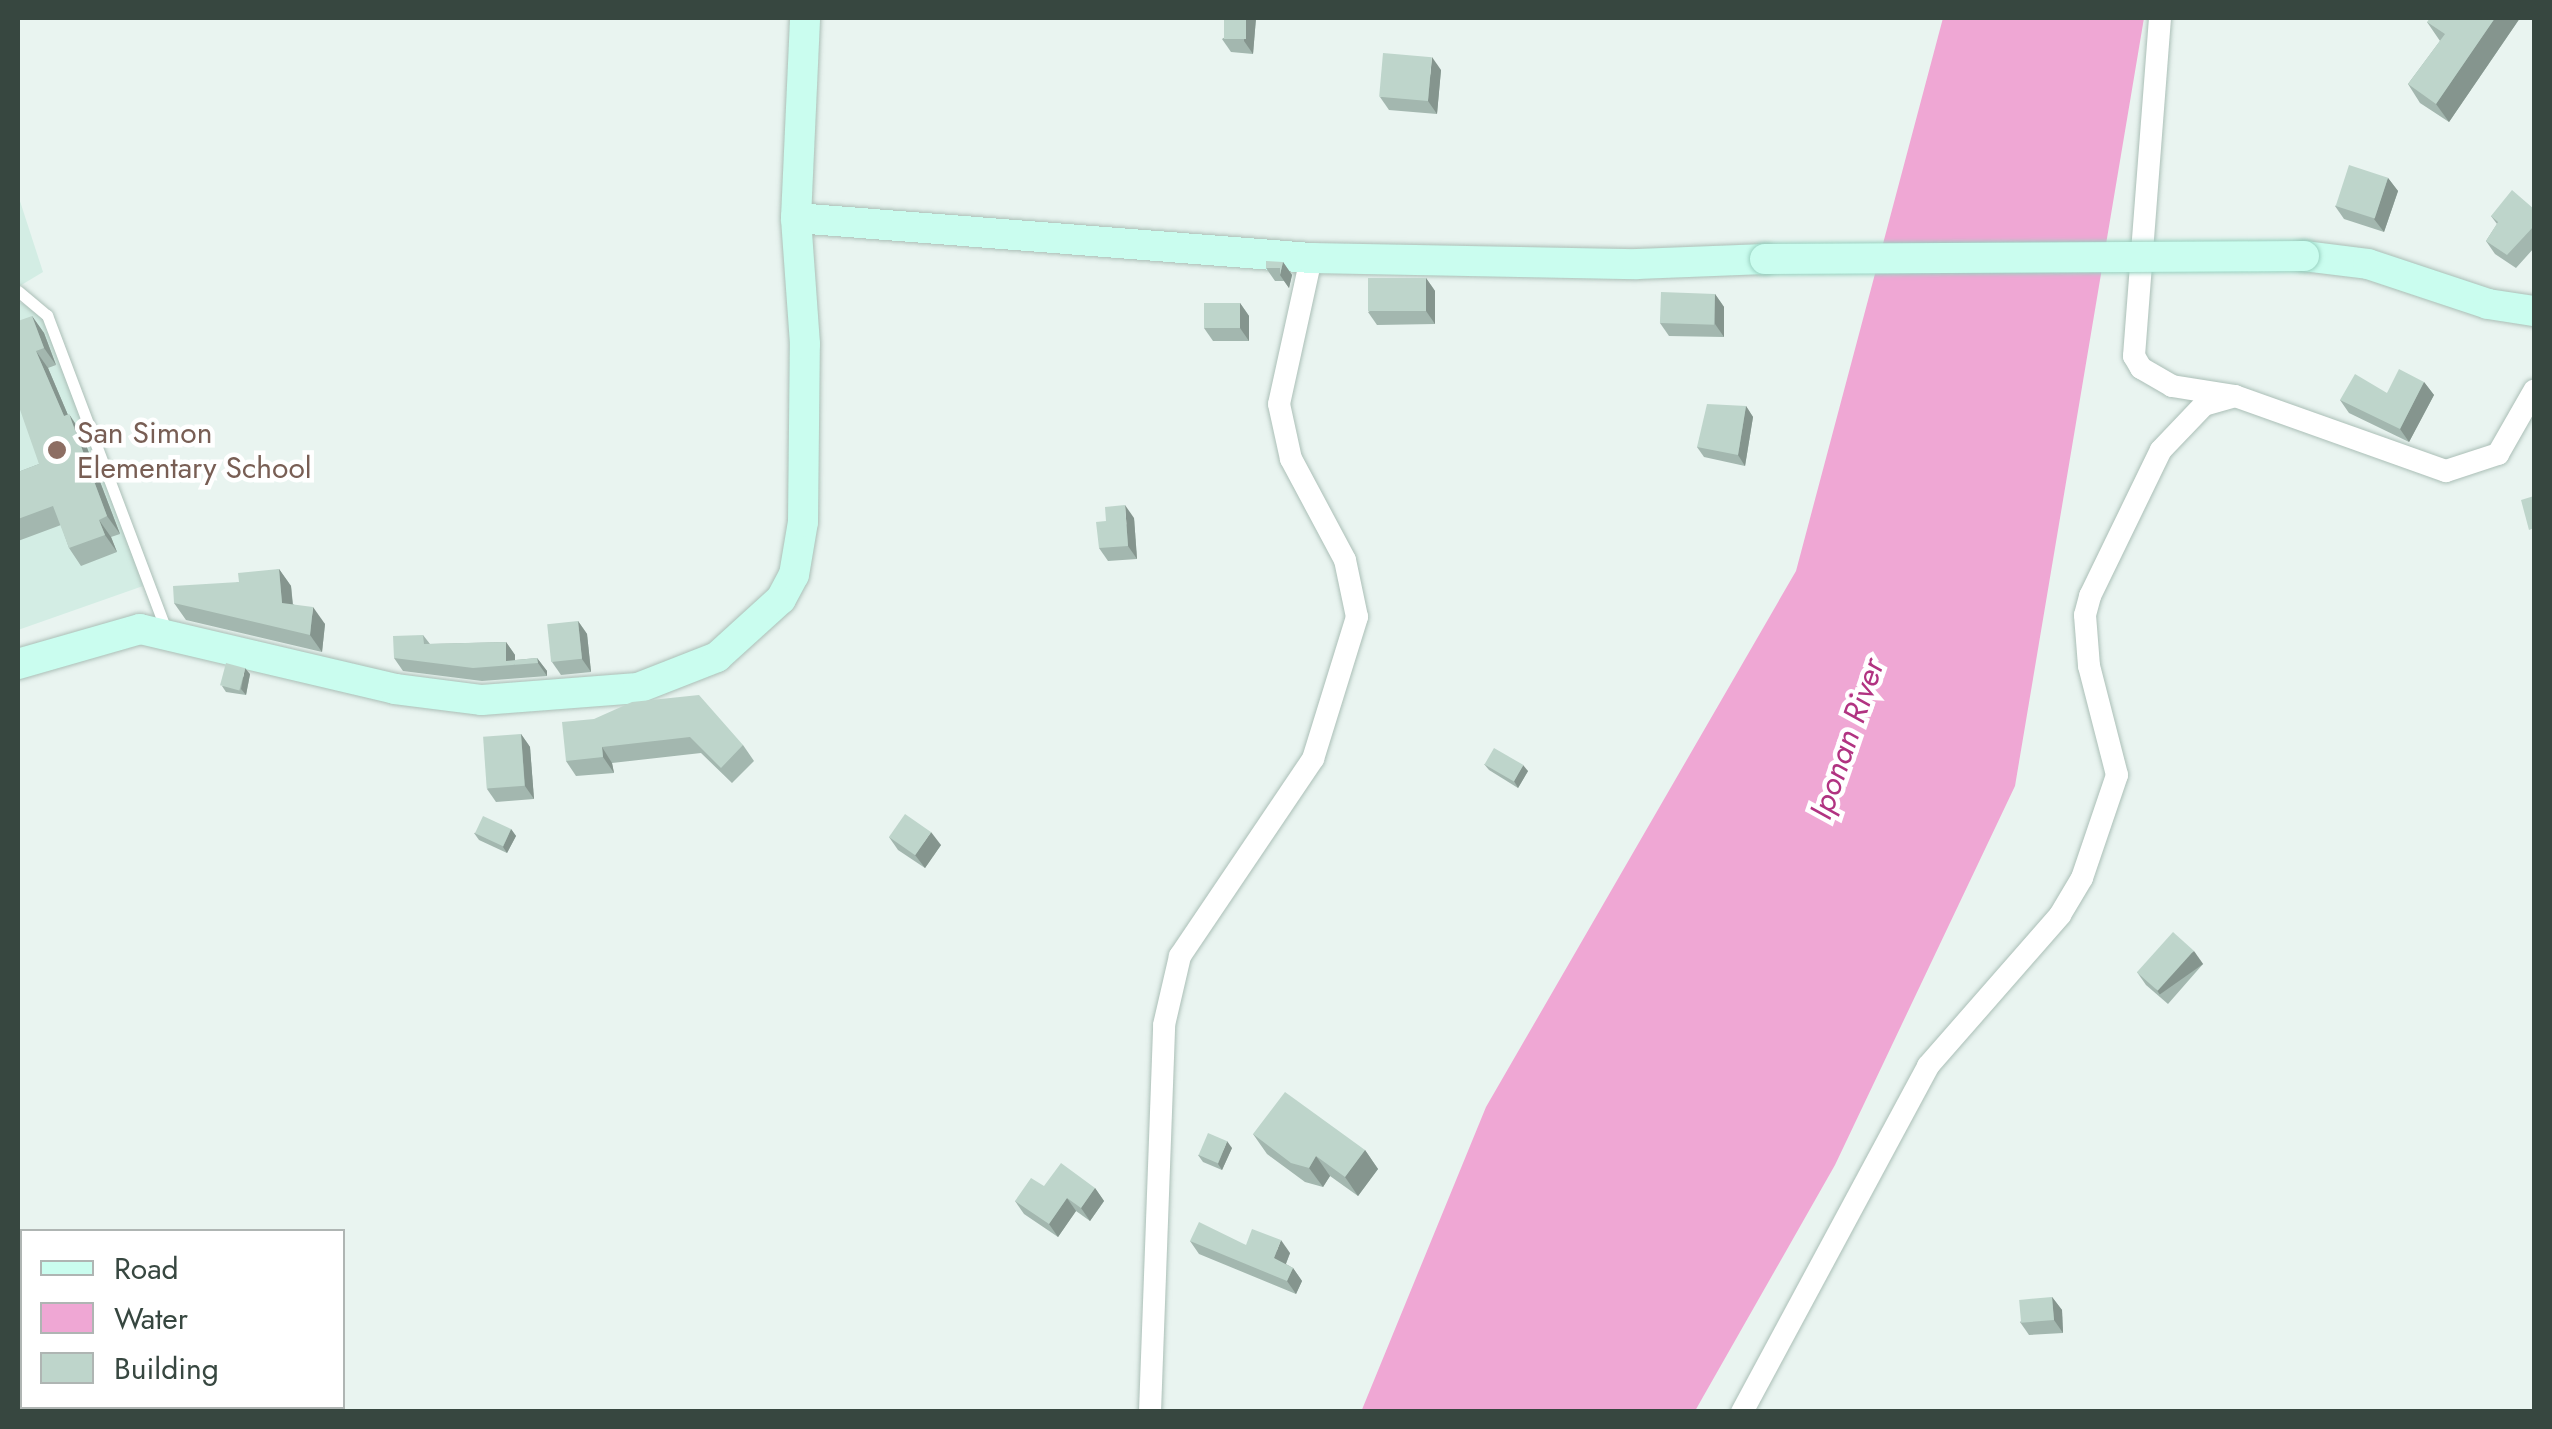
<!DOCTYPE html>
<html>
<head>
<meta charset="utf-8">
<style>
	body { margin:0 }
	#map { position:relative; width:2552px; height:1429px; overflow:hidden; background:#e9f4f0; font-family:Jost,sans-serif }
	div>[style] { position:absolute }
	.education>* { inset:0; background:#d3ede4 }
	.water>* { inset:0; background:#efa7d4 }
	.roads { filter:drop-shadow(0 0 2px #abbfb7) drop-shadow(0 0 2px #abbfb7) }
	.lane>* { height:11px; margin:-5.5px; padding:0 5.5px; transform-origin:5.5px; border-radius:5.5px; background:#fff }
	.street>* { height:22px; margin:-11px; padding:0 11px; transform-origin:11px; border-radius:11px; background:#fff }
	.secondary>* { height:30px; margin:-15px; padding:0 15px; transform-origin:15px; border-radius:15px; background:#cafdef }
	.bridges { filter:drop-shadow(0 0 2px #99d2c1) drop-shadow(0 0 2px #99d2c1) }
	.secondary-bridge>* { height:30px; margin:-15px; padding:0 15px; transform-origin:15px; border-radius:15px; background:#cafdef }
	.wall>* { inset:0; background:#a3b7af }
	.shaded-wall>* { inset:0; background:#85958e; transform-origin:0 0 }
	.building>* { inset:0; background:#bed5cb; transform-origin:0 0 }
	.dots>* { width:28px; height:28px; translate:-50% -50%; box-sizing:border-box; border:5px solid #fff; border-radius:50% }
	span { translate:-50% -50%; white-space:nowrap; text-align:center; line-height:1.15; -webkit-text-stroke:9px #fff; paint-order:stroke }
	.education-label { font-size:30px; color:#785e54 }
	.left { translate:0 -50%; text-align:left }
	.water-label { font-size:32px; color:#b13381; font-style:italic }
	.frame { position:absolute; inset:0; border:20px solid #374740; pointer-events:none }
	.legend { position:absolute; left:20px; top:1229px; width:325px; height:180px; box-sizing:border-box; background:#fff; border:2px solid #afb5b3; margin:0; padding:12px 18px; list-style:none; font-size:30px; color:#374740 }
	.legend li { display:flex; align-items:center; gap:20px; height:50px }
	.legend b { width:50px; border:2px solid #afb5b3 }
</style>
</head>
<body>
<div id="map">
	<div class="education">
		<i style="clip-path:polygon(18px 195px,43px 272px,18px 287px)"></i>
		<i style="clip-path:polygon(18px 302px,49px 313px,143px 586px,18px 630px)"></i>
	</div>
	<div class="water">
		<i style="clip-path:polygon(1943px 18px,2144px 18px,2015px 786px,1835px 1165px,1695px 1411px,1361px 1412px,1486px 1107px,1796px 571px)"></i>
	</div>
	<div class="roads">
		<div class="lane">
			<i style="left:18px;top:291px;width:38px;rotate:40deg"></i>
			<i style="left:47px;top:315px;width:340px;rotate:69.3deg"></i>
		</div>
		<div class="street">
			<i style="left:2160px;top:18px;width:339px;rotate:94.4deg"></i>
			<i style="left:2134px;top:356px;width:14px;rotate:60deg"></i>
			<i style="left:2141px;top:368px;width:36px;rotate:30deg"></i>
			<i style="left:2172px;top:386px;width:64px;rotate:9deg"></i>
			<i style="left:2235px;top:396px;width:224px;rotate:19.6deg"></i>
			<i style="left:2446px;top:471px;width:55px;rotate:-18.1deg"></i>
			<i style="left:2498px;top:454px;width:73px;rotate:-60.3deg"></i>
			<i style="left:1150px;top:1412px;width:387px;rotate:-87.9deg"></i>
			<i style="left:1164px;top:1025px;width:71px;rotate:-76.9deg"></i>
			<i style="left:1180px;top:956px;width:238px;rotate:-56deg"></i>
			<i style="left:1313px;top:759px;width:149px;rotate:-72.8deg"></i>
			<i style="left:1357px;top:617px;width:58px;rotate:-101.9deg"></i>
			<i style="left:1345px;top:560px;width:115px;rotate:-118.1deg"></i>
			<i style="left:1291px;top:459px;width:56px;rotate:-102.3deg"></i>
			<i style="left:1279px;top:404px;width:149px;rotate:-77.6deg"></i>
			<i style="left:1742px;top:1412px;width:393px;rotate:-61.7deg"></i>
			<i style="left:1928px;top:1066px;width:201px;rotate:-48.8deg"></i>
			<i style="left:2060px;top:915px;width:43px;rotate:-59.3deg"></i>
			<i style="left:2082px;top:878px;width:109px;rotate:-71.2deg"></i>
			<i style="left:2117px;top:775px;width:113px;rotate:-104.4deg"></i>
			<i style="left:2089px;top:666px;width:51px;rotate:-94.5deg"></i>
			<i style="left:2085px;top:615px;width:20px;rotate:-75deg"></i>
			<i style="left:2090px;top:596px;width:162px;rotate:-64.1deg"></i>
			<i style="left:2161px;top:450px;width:62px;rotate:-46.3deg"></i>
			<i style="left:2204px;top:405px;width:32px;rotate:-16deg"></i>
		</div>
		<div class="secondary">
			<i style="left:796px;top:218px;width:200px;rotate:-87.4deg"></i>
			<i style="left:2304px;top:256px;width:64px;rotate:7.1deg"></i>
			<i style="left:2368px;top:264px;width:126px;rotate:18.4deg"></i>
			<i style="left:2488px;top:304px;width:47px;rotate:8.7deg"></i>
			<i style="left:18px;top:664px;width:127px;rotate:-16deg"></i>
			<i style="left:140px;top:629px;width:262px;rotate:13.2deg"></i>
			<i style="left:395px;top:689px;width:88px;rotate:7.2deg"></i>
			<i style="left:482px;top:700px;width:156px;rotate:-4.4deg"></i>
			<i style="left:638px;top:688px;width:85px;rotate:-21.4deg"></i>
			<i style="left:717px;top:657px;width:86px;rotate:-42.2deg"></i>
			<i style="left:781px;top:599px;width:27px;rotate:-62deg"></i>
			<i style="left:794px;top:575px;width:54px;rotate:-80.4deg"></i>
			<i style="left:803px;top:522px;width:178px;rotate:-89.4deg"></i>
			<i style="left:805px;top:344px;width:126px;rotate:-94.1deg"></i>
			<i style="left:796px;top:218px;width:517px;rotate:4.44deg"></i>
			<i style="left:1311px;top:258px;width:326px;rotate:1.1deg"></i>
			<i style="left:1637px;top:264px;width:128px;rotate:-2.2deg"></i>
		</div>
	</div>
	<div class="bridges">
		<div class="secondary-bridge">
			<i style="left:1765px;top:259px;width:539px;rotate:-0.32deg"></i>
		</div>
	</div>
	<div class="wall">
		<i style="clip-path:polygon(1256px 18px,1253px 54px,1231px 52px,1222px 39px)"></i>
		<i style="clip-path:polygon(2520px 18px,2449px 122px,2420px 103px,2408px 84px,2440px 41px,2427px 22px)"></i>
		<i style="clip-path:polygon(1441px 70px,1437px 114px,1389px 110px,1380px 97px)"></i>
		<i style="clip-path:polygon(2388px 178px,2398px 191px,2384px 232px,2344px 219px,2335px 206px)"></i>
		<i style="clip-path:polygon(2534px 209px,2534px 248px,2516px 268px,2495px 254px,2486px 241px,2497px 224px,2491px 216px)"></i>
		<i style="clip-path:polygon(1283px 262px,1292px 275px,1289px 288px,1284px 281px,1275px 281px,1266px 268px)"></i>
		<i style="clip-path:polygon(1426px 278px,1435px 291px,1435px 324px,1377px 325px,1368px 312px)"></i>
		<i style="clip-path:polygon(1715px 294px,1724px 307px,1724px 337px,1669px 336px,1660px 323px)"></i>
		<i style="clip-path:polygon(1240px 303px,1249px 316px,1249px 341px,1213px 341px,1204px 328px)"></i>
		<i style="clip-path:polygon(32px 316px,44px 333px,56px 365px,48px 368px,68px 415px,81px 432px,120px 534px,111px 537px,117px 552px,81px 566px,69px 548px,61px 525px,18px 541px,18px 472px,39px 464px)"></i>
		<i style="clip-path:polygon(2424px 382px,2434px 395px,2409px 442px,2349px 413px,2340px 400px,2387px 393px)"></i>
		<i style="clip-path:polygon(1746px 406px,1753px 417px,1745px 466px,1704px 457px,1697px 447px)"></i>
		<i style="clip-path:polygon(1134px 518px,1137px 559px,1108px 561px,1099px 548px)"></i>
		<i style="clip-path:polygon(279px 569px,291px 586px,293px 604px,325px 624px,322px 652px,186px 620px,174px 603px)"></i>
		<i style="clip-path:polygon(578px 621px,587px 634px,591px 672px,561px 675px,552px 662px)"></i>
		<i style="clip-path:polygon(423px 635px,430px 644px,506px 642px,515px 655px,515px 660px,537px 658px,547px 671px,547px 676px,482px 681px,403px 671px,394px 658px)"></i>
		<i style="clip-path:polygon(250px 674px,246px 695px,226px 692px,222px 686px)"></i>
		<i style="clip-path:polygon(594px 719px,743px 745px,754px 761px,732px 783px,701px 753px,612px 763px,614px 773px,576px 776px,566px 761px)"></i>
		<i style="clip-path:polygon(521px 734px,530px 747px,534px 799px,496px 802px,487px 789px)"></i>
		<i style="clip-path:polygon(1484px 764px,1528px 771px,1518px 788px,1489px 770px)"></i>
		<i style="clip-path:polygon(511px 829px,516px 836px,507px 853px,479px 840px,474px 833px)"></i>
		<i style="clip-path:polygon(889px 837px,941px 845px,925px 868px,898px 850px)"></i>
		<i style="clip-path:polygon(2203px 964px,2168px 1004px,2146px 985px,2137px 972px)"></i>
		<i style="clip-path:polygon(1253px 1134px,1365px 1150px,1378px 1169px,1358px 1196px,1330px 1176px,1323px 1187px,1305px 1182px,1267px 1154px)"></i>
		<i style="clip-path:polygon(1232px 1148px,1222px 1170px,1203px 1162px,1198px 1155px)"></i>
		<i style="clip-path:polygon(1095px 1188px,1104px 1201px,1090px 1221px,1076px 1211px,1058px 1237px,1024px 1214px,1015px 1201px)"></i>
		<i style="clip-path:polygon(1190px 1241px,1246px 1245px,1290px 1253px,1286px 1264px,1293px 1268px,1302px 1281px,1296px 1294px,1199px 1254px)"></i>
		<i style="clip-path:polygon(2052px 1297px,2062px 1310px,2063px 1333px,2029px 1335px,2020px 1322px)"></i>
	</div>
	<div class="shaded-wall">
		<i style="clip-path:polygon(1246px 18px,1256px 18px,1253px 54px,1244px 41px)"></i>
		<i style="clip-path:polygon(2495px 18px,2520px 18px,2449px 122px,2436px 104px)"></i>
		<i style="clip-path:polygon(1432px 57px,1441px 70px,1437px 114px,1428px 101px)"></i>
		<i style="clip-path:polygon(2388px 178px,2398px 191px,2384px 232px,2374px 219px)"></i>
		<i style="clip-path:polygon(1283px 262px,1292px 275px,1289px 288px,1280px 275px)"></i>
		<i style="clip-path:polygon(1426px 278px,1435px 291px,1435px 324px,1426px 311px)"></i>
		<i style="clip-path:polygon(1715px 294px,1724px 307px,1724px 337px,1715px 324px)"></i>
		<i style="clip-path:polygon(1240px 303px,1249px 316px,1249px 341px,1240px 328px)"></i>
		<i style="clip-path:polygon(32px 316px,44px 333px,56px 365px,44px 348px)"></i>
		<i style="clip-path:polygon(36px 351px,48px 368px,76px 434px,64px 416px)"></i>
		<i style="clip-path:polygon(2424px 382px,2434px 395px,2409px 442px,2400px 429px)"></i>
		<i style="clip-path:polygon(1746px 406px,1753px 417px,1745px 466px,1738px 455px)"></i>
		<i style="clip-path:polygon(69px 414px,81px 432px,120px 534px,107px 516px)"></i>
		<i style="clip-path:polygon(1125px 505px,1134px 518px,1137px 559px,1128px 546px)"></i>
		<i style="clip-path:polygon(99px 520px,111px 537px,117px 552px,105px 535px)"></i>
		<i style="clip-path:polygon(279px 569px,291px 586px,294px 620px,282px 603px)"></i>
		<i style="clip-path:polygon(313px 607px,325px 624px,322px 652px,310px 635px)"></i>
		<i style="clip-path:polygon(578px 621px,587px 634px,591px 672px,582px 659px)"></i>
		<i style="clip-path:polygon(506px 642px,515px 655px,515px 665px,506px 661px)"></i>
		<i style="clip-path:polygon(537px 658px,547px 671px,547px 676px,538px 663px)"></i>
		<i style="clip-path:polygon(245px 668px,250px 674px,246px 695px,241px 689px)"></i>
		<i style="clip-path:polygon(521px 734px,530px 747px,534px 799px,525px 786px)"></i>
		<i style="clip-path:polygon(602px 747px,612px 763px,614px 773px,603px 757px)"></i>
		<i style="clip-path:polygon(1523px 765px,1528px 771px,1518px 788px,1514px 781px)"></i>
		<i style="clip-path:polygon(511px 829px,516px 836px,507px 853px,503px 847px)"></i>
		<i style="clip-path:polygon(931px 832px,941px 845px,925px 868px,915px 855px)"></i>
		<i style="left:2194px;top:951px;width:16px;height:53px;rotate:55deg"></i>
		<i style="clip-path:polygon(1227px 1141px,1232px 1148px,1222px 1170px,1218px 1164px)"></i>
		<i style="clip-path:polygon(1365px 1150px,1378px 1169px,1358px 1196px,1345px 1177px)"></i>
		<i style="clip-path:polygon(1316px 1156px,1330px 1176px,1323px 1187px,1309px 1168px)"></i>
		<i style="clip-path:polygon(1095px 1188px,1104px 1201px,1090px 1221px,1081px 1208px)"></i>
		<i style="clip-path:polygon(1067px 1198px,1076px 1211px,1058px 1237px,1049px 1224px)"></i>
		<i style="clip-path:polygon(1281px 1240px,1290px 1253px,1283px 1271px,1274px 1258px)"></i>
		<i style="clip-path:polygon(1293px 1268px,1302px 1281px,1296px 1294px,1287px 1281px)"></i>
		<i style="clip-path:polygon(2052px 1297px,2062px 1310px,2063px 1333px,2054px 1320px)"></i>
	</div>
	<div class="building">
		<i style="left:1224px;top:18px;width:22px;height:21px"></i>
		<i style="clip-path:polygon(2430px 18px,2495px 18px,2436px 104px,2408px 84px,2445px 34px,2427px 22px)"></i>
		<i style="left:1383px;top:53px;width:49px;height:44px;rotate:5deg"></i>
		<i style="left:2349px;top:165px;width:41px;height:43px;rotate:18deg"></i>
		<i style="clip-path:polygon(2512px 190px,2534px 209px,2534px 226px,2507px 255px,2486px 241px,2498px 222px,2491px 216px)"></i>
		<i style="clip-path:polygon(1266px 261px,1283px 262px,1280px 275px,1280px 268px,1266px 268px)"></i>
		<i style="left:1426px;top:278px;width:33px;height:58px;rotate:90deg"></i>
		<i style="left:1661px;top:292px;width:54px;height:31px;rotate:2deg"></i>
		<i style="left:1204px;top:303px;width:36px;height:25px"></i>
		<i style="clip-path:polygon(32px 316px,44px 348px,36px 351px,64px 416px,69px 414px,107px 516px,99px 520px,105px 535px,69px 548px,53px 506px,18px 519px,18px 472px,39px 464px,18px 404px,18px 321px)"></i>
		<i style="clip-path:polygon(2399px 369px,2424px 382px,2400px 429px,2340px 400px,2355px 374px,2387px 393px)"></i>
		<i style="clip-path:polygon(1707px 404px,1746px 406px,1738px 455px,1697px 447px)"></i>
		<i style="clip-path:polygon(2534px 496px,2534px 528px,2529px 530px,2521px 500px)"></i>
		<i style="clip-path:polygon(1125px 505px,1128px 546px,1099px 548px,1096px 522px,1106px 521px,1105px 507px)"></i>
		<i style="clip-path:polygon(279px 569px,282px 603px,313px 607px,310px 635px,174px 603px,173px 586px,239px 582px,238px 573px)"></i>
		<i style="left:578px;top:621px;width:38px;height:31px;rotate:84deg"></i>
		<i style="clip-path:polygon(423px 635px,424px 644px,506px 642px,506px 661px,537px 658px,538px 663px,473px 668px,394px 658px,393px 636px)"></i>
		<i style="left:226px;top:663px;width:20px;height:23px;rotate:15deg"></i>
		<i style="clip-path:polygon(699px 695px,743px 745px,721px 768px,690px 737px,602px 747px,603px 757px,566px 761px,562px 722px,594px 719px,632px 702px)"></i>
		<i style="left:521px;top:734px;width:52px;height:38px;rotate:86deg"></i>
		<i style="left:1494px;top:748px;width:34px;height:19px;rotate:30deg"></i>
		<i style="left:905px;top:814px;width:32px;height:28px;rotate:35deg"></i>
		<i style="left:483px;top:816px;width:31px;height:19px;rotate:25deg"></i>
		<i style="left:2173px;top:932px;width:28px;height:54px;rotate:42deg"></i>
		<i style="clip-path:polygon(1285px 1092px,1365px 1150px,1345px 1177px,1316px 1156px,1309px 1168px,1291px 1163px,1253px 1134px)"></i>
		<i style="left:1208px;top:1133px;width:21px;height:24px;rotate:23deg"></i>
		<i style="clip-path:polygon(1061px 1163px,1095px 1188px,1081px 1208px,1067px 1198px,1049px 1224px,1015px 1201px,1031px 1178px,1044px 1186px)"></i>
		<i style="clip-path:polygon(1199px 1222px,1246px 1245px,1252px 1229px,1281px 1240px,1274px 1258px,1293px 1268px,1287px 1281px,1190px 1241px)"></i>
		<i style="left:2052px;top:1297px;width:23px;height:33px;rotate:85deg"></i>
	</div>
	<div class="dots">
		<i style="left:57px;top:450px;background:#8d6e63"></i>
	</div>
	<div class="education-label">
		<span class="left" style="left:77px;top:450px">San Simon<br>Elementary School</span>
	</div>
	<div class="water-label">
		<span style="left:1847px;top:739px;rotate:-71deg">Iponan River</span>
	</div>
	<div class="frame"></div>
	<ul class="legend">
	<li><b style="height:12px;background:#cafdef"></b>Road</li>
	<li><b style="height:28px;background:#efa7d4"></b>Water</li>
	<li><b style="height:28px;background:#bed5cb"></b>Building</li>
	</ul>
</div>
</body>
</html>
